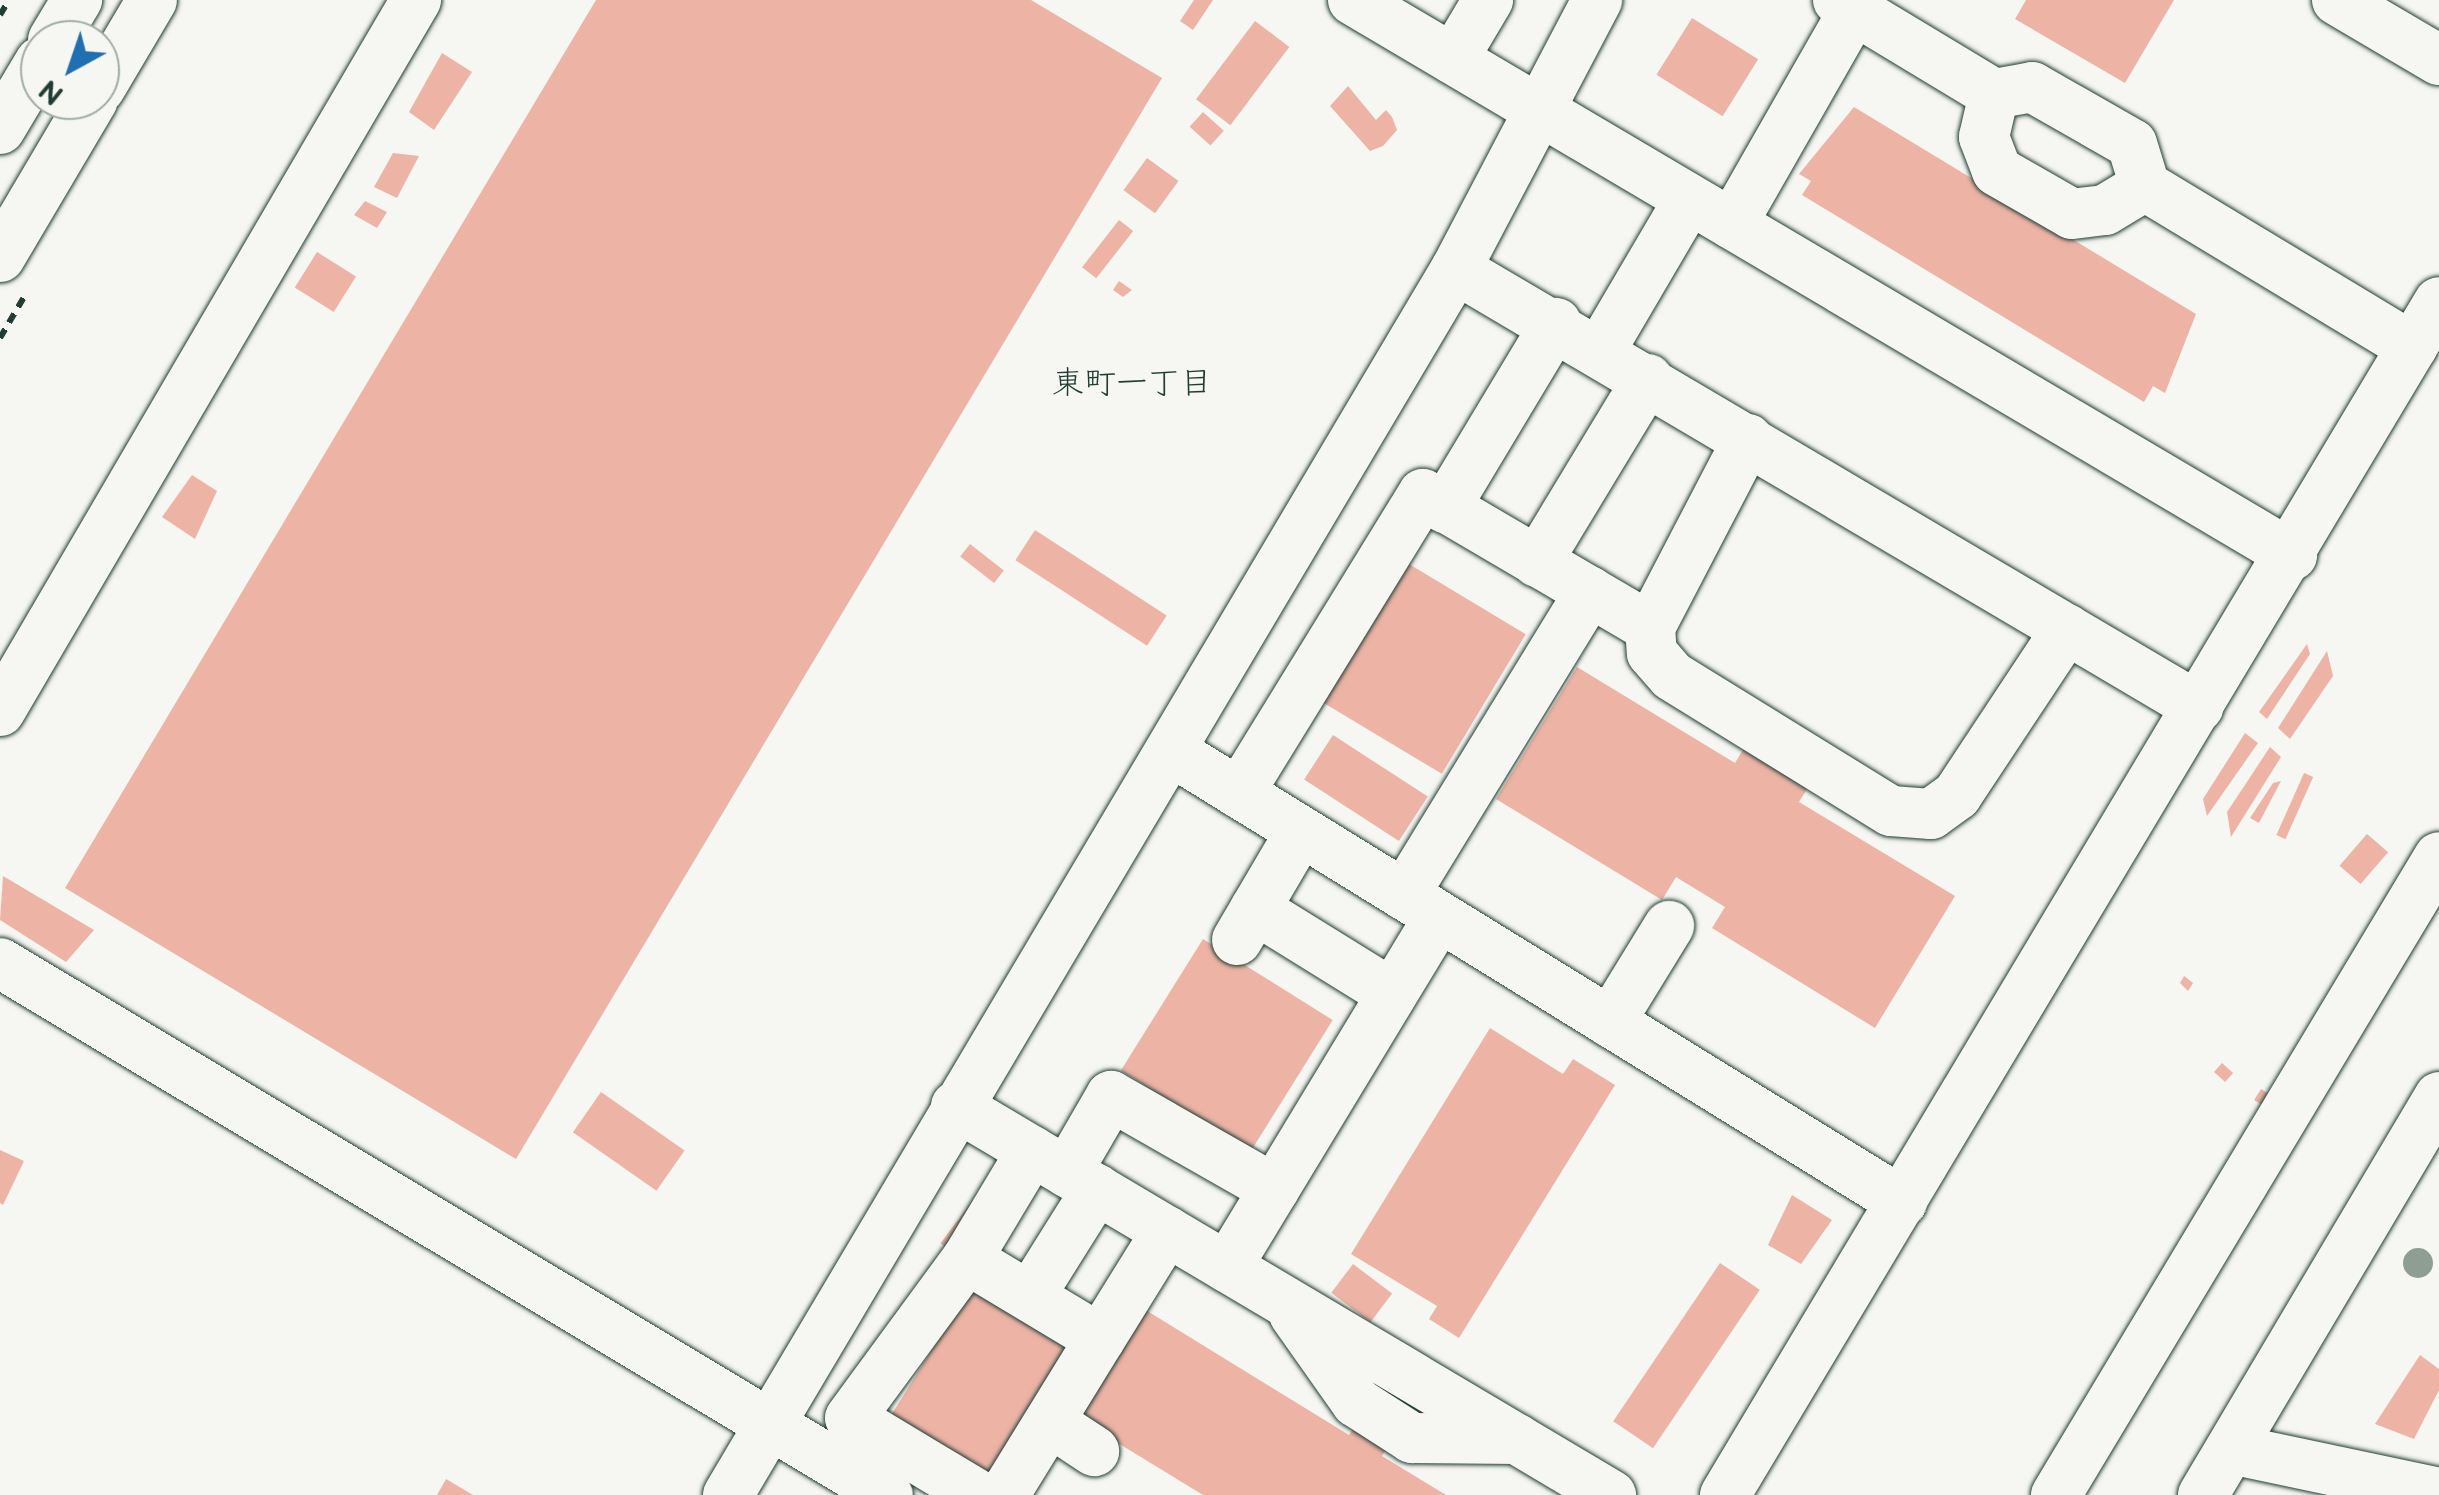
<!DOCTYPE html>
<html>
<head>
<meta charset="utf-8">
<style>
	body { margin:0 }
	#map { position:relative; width:2439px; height:1495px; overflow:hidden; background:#f6f6f2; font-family:"Balsamiq Sans","Klee One",sans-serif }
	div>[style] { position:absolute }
	.building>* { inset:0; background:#edb4a6; transform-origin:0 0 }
	.path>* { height:6px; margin-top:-3px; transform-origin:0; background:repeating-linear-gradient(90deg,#1f3d34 0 10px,transparent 0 18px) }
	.roads { filter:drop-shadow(0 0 2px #1f3d34) drop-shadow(0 0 2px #1f3d34) }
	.minor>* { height:50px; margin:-25px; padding:0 25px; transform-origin:25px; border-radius:25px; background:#f6f6f2 }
	.trees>* { width:30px; height:30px; margin:-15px; border-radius:50%; background:#8f9e92 }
	span { translate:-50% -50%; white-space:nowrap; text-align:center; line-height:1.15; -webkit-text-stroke:9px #f6f6f2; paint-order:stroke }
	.neighbourhood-label { font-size:32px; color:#1f3d34 }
	.north { position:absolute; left:20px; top:20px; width:100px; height:100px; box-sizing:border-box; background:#f6f6f2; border:2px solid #a0aca6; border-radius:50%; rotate:220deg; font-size:28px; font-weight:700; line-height:40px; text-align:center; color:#1f3d34 }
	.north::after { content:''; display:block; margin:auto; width:35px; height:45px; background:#1f6fb2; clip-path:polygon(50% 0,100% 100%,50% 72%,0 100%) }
</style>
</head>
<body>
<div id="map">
	<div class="building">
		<i style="clip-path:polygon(596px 0,1031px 0,1162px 78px,516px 1159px,65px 888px)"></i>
		<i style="clip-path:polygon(1194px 0,1213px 0,1193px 30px,1180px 21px)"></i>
		<i style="clip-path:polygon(2026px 0,2174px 0,2125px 83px,2015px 19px)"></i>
		<i style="left:1692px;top:18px;width:78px;height:67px;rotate:32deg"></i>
		<i style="left:1255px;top:21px;width:43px;height:98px;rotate:37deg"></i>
		<i style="clip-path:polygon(442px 53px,472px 72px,434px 130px,409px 112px)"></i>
		<i style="clip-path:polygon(1348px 86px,1376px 120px,1386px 110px,1392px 117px,1397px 130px,1383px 146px,1370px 151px,1330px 106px)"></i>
		<i style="clip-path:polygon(1854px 107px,2196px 314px,2165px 393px,2153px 386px,2144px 402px,1802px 195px,1811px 181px,1799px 174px)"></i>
		<i style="left:1203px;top:112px;width:28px;height:20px;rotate:42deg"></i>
		<i style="clip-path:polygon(393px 153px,419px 156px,397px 198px,374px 187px)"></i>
		<i style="left:1147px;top:158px;width:39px;height:40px;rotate:36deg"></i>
		<i style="clip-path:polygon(365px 201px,387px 212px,377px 228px,354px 215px)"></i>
		<i style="left:1119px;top:220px;width:18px;height:60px;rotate:38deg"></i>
		<i style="left:317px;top:252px;width:46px;height:42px;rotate:32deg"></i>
		<i style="clip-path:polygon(1119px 281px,1132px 290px,1123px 297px,1113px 290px)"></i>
		<i style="clip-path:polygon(192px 475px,217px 491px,195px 539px,162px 517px)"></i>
		<i style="left:1035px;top:530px;width:157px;height:36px;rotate:33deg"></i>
		<i style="left:970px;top:544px;width:43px;height:16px;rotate:38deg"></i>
		<i style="left:1404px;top:561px;width:142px;height:163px;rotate:31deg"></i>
		<i style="clip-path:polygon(2307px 644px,2310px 654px,2267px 719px,2259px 712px)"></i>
		<i style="clip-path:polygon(2327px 651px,2333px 676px,2290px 739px,2278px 728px)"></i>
		<i style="clip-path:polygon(1577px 667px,1735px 763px,1767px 710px,1831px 750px,1799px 802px,1955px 896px,1875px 1028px,1712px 928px,1725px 907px,1676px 877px,1662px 900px,1496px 799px)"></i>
		<i style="clip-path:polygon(2245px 733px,2258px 743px,2207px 816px,2203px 799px)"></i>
		<i style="left:1333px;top:735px;width:113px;height:53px;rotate:33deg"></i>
		<i style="clip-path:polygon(2270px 747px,2281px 757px,2231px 837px,2227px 812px)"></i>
		<i style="left:2304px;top:773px;width:10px;height:68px;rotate:24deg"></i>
		<i style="clip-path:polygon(2281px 781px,2259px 823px,2250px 818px,2273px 783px)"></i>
		<i style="left:2367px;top:834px;width:28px;height:42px;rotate:41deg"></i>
		<i style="clip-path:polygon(3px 876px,94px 930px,66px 962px,0 920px)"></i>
		<i style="left:1203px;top:939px;width:153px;height:155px;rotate:32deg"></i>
		<i style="clip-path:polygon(2184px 976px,2193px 983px,2188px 991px,2180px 983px)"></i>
		<i style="clip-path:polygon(1490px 1028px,1563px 1074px,1573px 1059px,1615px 1085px,1459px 1338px,1429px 1319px,1437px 1306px,1351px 1254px)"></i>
		<i style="left:2222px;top:1063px;width:15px;height:12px;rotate:42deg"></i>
		<i style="left:2261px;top:1089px;width:9px;height:13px;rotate:32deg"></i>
		<i style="left:601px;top:1092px;width:102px;height:49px;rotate:35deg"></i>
		<i style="clip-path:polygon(0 1150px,24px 1161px,3px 1205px,0 1203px)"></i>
		<i style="clip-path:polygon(1792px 1195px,1832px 1220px,1801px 1264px,1768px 1245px)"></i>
		<i style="left:973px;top:1200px;width:15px;height:54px;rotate:37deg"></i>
		<i style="left:1720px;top:1263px;width:48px;height:191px;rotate:34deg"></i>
		<i style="left:1353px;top:1264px;width:49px;height:36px;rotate:37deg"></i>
		<i style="left:975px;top:1281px;width:122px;height:166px;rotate:32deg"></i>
		<i style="clip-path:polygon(1144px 1309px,1349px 1435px,1375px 1395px,1407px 1416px,1382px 1456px,1446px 1495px,1203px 1495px,1077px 1418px)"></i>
		<i style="clip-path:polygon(2420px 1355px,2439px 1369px,2439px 1390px,2414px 1439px,2375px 1424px)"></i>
		<i style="clip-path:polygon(446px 1479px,473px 1495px,437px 1495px)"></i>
	</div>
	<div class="path">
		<i style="left:0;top:15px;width:17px;rotate:-59deg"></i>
		<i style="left:0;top:338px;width:53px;rotate:-59.6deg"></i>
	</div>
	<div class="roads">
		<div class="minor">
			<i style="left:1353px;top:0;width:1091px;rotate:30.59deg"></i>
			<i style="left:1838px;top:0;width:182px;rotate:31.1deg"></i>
			<i style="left:1994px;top:94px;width:39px;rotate:-10deg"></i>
			<i style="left:2032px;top:87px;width:115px;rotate:29.7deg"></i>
			<i style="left:2132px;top:144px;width:44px;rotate:72.8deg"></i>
			<i style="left:2145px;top:186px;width:312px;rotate:31.1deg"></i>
			<i style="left:2337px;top:0;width:118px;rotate:30.5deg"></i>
			<i style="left:53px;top:40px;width:47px;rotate:-59deg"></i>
			<i style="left:1453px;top:59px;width:69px;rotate:-59.3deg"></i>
			<i style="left:100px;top:88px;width:102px;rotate:-59.4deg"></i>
			<i style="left:1994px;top:94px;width:44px;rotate:103.1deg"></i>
			<i style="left:1984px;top:137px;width:36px;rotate:69deg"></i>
			<i style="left:1997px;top:171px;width:86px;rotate:29.8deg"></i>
			<i style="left:2072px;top:214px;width:33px;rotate:-7deg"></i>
			<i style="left:2105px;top:210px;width:47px;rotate:-31deg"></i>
			<i style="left:0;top:129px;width:78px;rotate:-59.2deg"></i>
			<i style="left:1732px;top:224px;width:246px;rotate:-60.3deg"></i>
			<i style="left:0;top:257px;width:182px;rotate:-59.4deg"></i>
			<i style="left:1456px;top:269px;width:862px;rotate:30.55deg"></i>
			<i style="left:1600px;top:351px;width:176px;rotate:-59.6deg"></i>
			<i style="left:1748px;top:439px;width:212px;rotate:117.5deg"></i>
			<i style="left:1650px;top:627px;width:26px;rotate:86deg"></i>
			<i style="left:1652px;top:653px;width:30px;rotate:49deg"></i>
			<i style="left:1672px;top:676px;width:257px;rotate:31.7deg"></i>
			<i style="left:1891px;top:811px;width:40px;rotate:4.3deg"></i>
			<i style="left:1931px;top:814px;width:32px;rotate:-36deg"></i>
			<i style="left:1957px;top:795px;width:199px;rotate:-56.5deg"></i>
			<i style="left:1445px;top:508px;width:216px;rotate:-59deg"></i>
			<i style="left:1537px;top:562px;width:214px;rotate:-58.8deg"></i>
			<i style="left:0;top:711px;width:824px;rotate:-59.67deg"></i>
			<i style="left:1171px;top:751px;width:859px;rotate:31.67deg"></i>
			<i style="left:1239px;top:793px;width:351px;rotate:-58.4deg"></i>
			<i style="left:1423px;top:494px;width:263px;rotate:30.4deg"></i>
			<i style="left:1404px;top:895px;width:356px;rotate:-58.5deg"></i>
			<i style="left:1255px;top:909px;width:161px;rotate:31.8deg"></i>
			<i style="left:1237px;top:940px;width:126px;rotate:-59.6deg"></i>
			<i style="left:0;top:963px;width:1035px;rotate:30.93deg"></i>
			<i style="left:1610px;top:1022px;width:113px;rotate:-58.4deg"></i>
			<i style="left:956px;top:1106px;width:762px;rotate:30.71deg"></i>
			<i style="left:1067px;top:1172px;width:88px;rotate:-59.9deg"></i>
			<i style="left:1111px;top:1096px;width:188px;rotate:29.7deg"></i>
			<i style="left:967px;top:1259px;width:126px;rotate:-59deg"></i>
			<i style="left:1227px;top:1267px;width:409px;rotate:-58.8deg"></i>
			<i style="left:1030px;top:1296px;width:126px;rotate:-57.9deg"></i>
			<i style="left:1294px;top:1314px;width:108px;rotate:54.8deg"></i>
			<i style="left:1356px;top:1402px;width:67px;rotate:32.7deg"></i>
			<i style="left:1412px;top:1438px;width:105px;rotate:0.5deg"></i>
			<i style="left:1100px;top:1339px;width:127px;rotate:-58.2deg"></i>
			<i style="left:1050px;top:1422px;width:53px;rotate:33.4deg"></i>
			<i style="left:2231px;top:1449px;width:213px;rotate:11.9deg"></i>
			<i style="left:728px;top:1495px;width:1426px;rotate:-59.3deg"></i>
			<i style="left:1456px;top:269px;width:304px;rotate:-62.3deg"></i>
			<i style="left:978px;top:1495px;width:149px;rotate:-149deg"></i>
			<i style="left:850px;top:1418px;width:197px;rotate:-53.7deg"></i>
			<i style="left:967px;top:1259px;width:155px;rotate:31deg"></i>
			<i style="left:1100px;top:1339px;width:183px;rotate:121.6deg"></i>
			<i style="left:1725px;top:1495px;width:1390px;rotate:-59.1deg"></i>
			<i style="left:2056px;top:1495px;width:744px;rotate:-59.02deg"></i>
			<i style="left:2203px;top:1495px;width:463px;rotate:-59.3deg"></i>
		</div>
	</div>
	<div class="trees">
		<i style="left:2418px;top:1263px"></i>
	</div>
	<div class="neighbourhood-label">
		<span style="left:1132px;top:384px">東町一丁目</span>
	</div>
	<div class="north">N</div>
</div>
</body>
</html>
